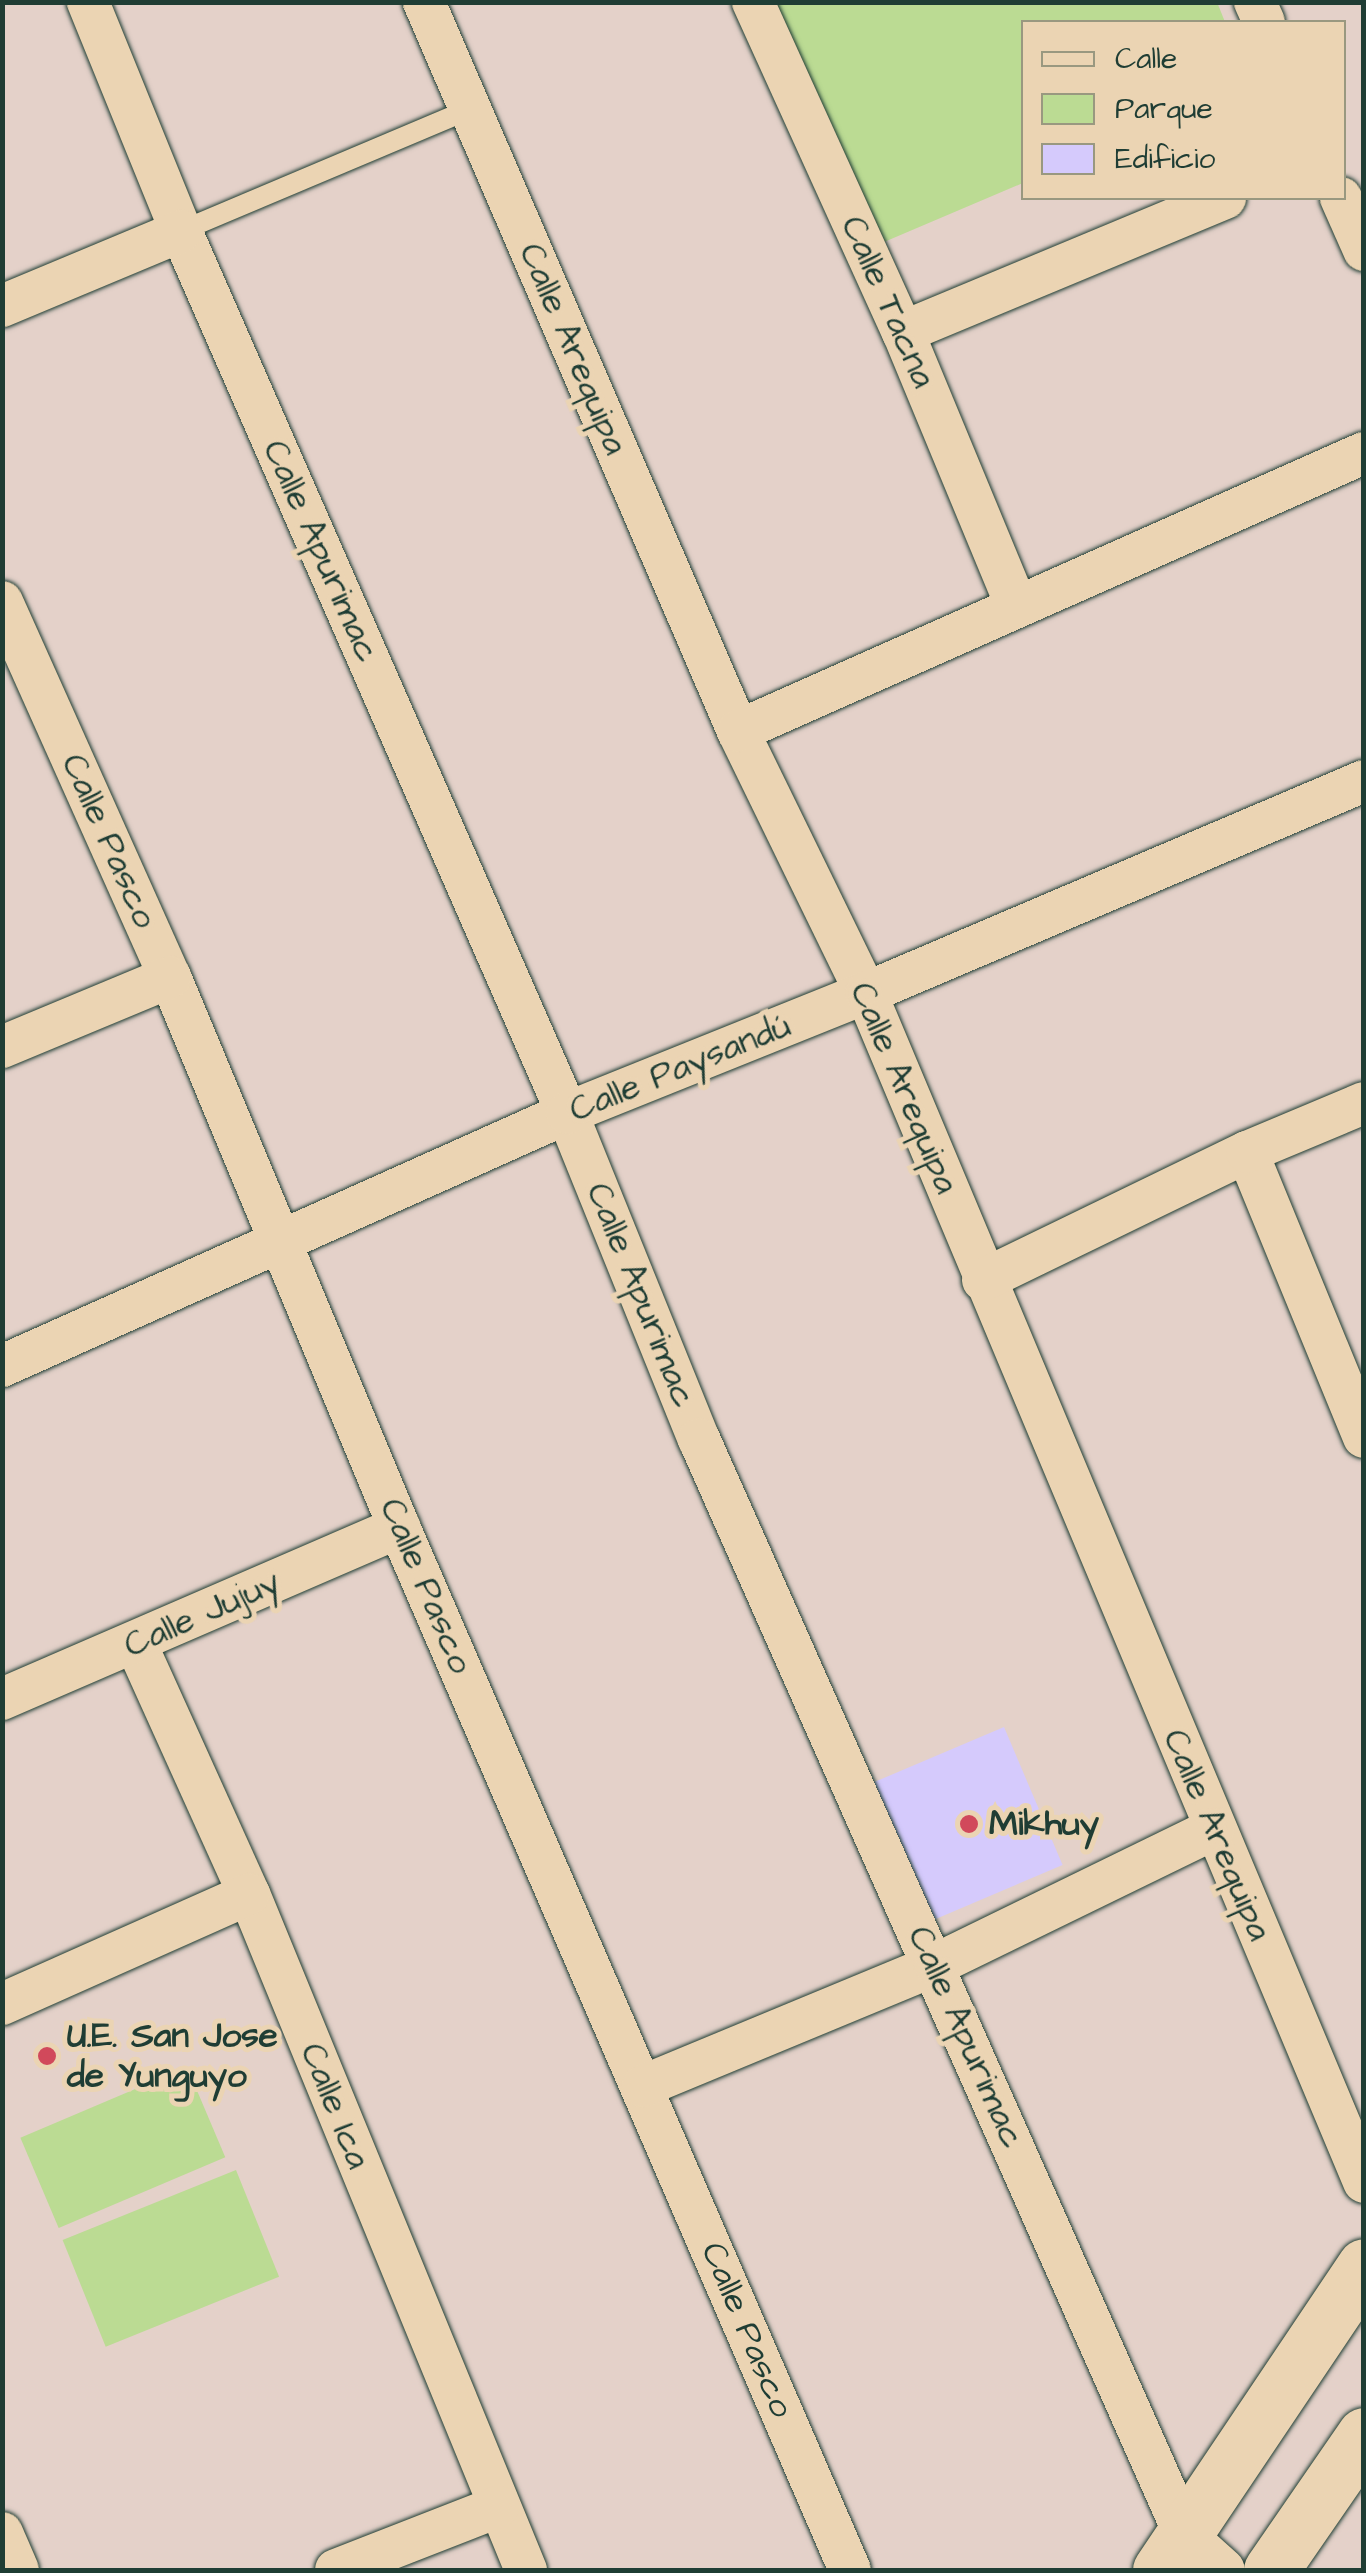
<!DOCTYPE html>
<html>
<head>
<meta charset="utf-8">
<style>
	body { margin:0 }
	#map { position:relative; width:1366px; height:2573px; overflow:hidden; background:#e4d1c9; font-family:"Architects Daughter",sans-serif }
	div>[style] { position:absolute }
	.green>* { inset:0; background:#bbdb93; transform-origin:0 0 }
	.building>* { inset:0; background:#d5cafc; transform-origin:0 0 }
	.roads { filter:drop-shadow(0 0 2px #1f3d34) drop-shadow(0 0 2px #1f3d34) }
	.service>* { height:20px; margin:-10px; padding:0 10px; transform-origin:10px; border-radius:10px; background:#ebd4b3 }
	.minor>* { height:42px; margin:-21px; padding:0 21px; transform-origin:21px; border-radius:21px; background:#ebd4b3 }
	.secondary>* { height:55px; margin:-27.5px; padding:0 27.5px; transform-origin:27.5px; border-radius:27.5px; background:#ebd4b3 }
	.dots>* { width:28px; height:28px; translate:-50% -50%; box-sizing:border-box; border:5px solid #ebd4b3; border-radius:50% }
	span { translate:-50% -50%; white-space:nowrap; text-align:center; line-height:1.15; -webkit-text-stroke:10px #ebd4b3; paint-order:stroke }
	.street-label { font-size:35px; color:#1f3d34 }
	.poi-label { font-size:35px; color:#1f3d34; font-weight:700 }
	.left { translate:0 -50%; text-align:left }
	.frame { position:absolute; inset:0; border:5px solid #1f3d34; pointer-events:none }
	.legend { position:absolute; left:1021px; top:20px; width:325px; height:180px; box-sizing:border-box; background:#ebd4b3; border:2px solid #999880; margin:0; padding:12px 18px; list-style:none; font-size:30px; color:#1f3d34 }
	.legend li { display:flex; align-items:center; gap:20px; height:50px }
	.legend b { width:50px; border:2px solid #999880 }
</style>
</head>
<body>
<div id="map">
	<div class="green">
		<i style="clip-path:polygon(1217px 2px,1225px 22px,1024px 22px,1023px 183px,877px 245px,775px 3px)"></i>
		<i style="left:187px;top:2067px;width:98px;height:181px;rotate:67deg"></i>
		<i style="left:236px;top:2170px;width:115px;height:187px;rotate:68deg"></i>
	</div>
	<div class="building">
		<i style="left:1004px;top:1727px;width:150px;height:141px;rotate:67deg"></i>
	</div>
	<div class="roads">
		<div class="service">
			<i style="left:181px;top:231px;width:314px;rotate:-22.9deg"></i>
		</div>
		<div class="minor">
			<i style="left:88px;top:2px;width:247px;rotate:67.9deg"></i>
			<i style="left:181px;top:231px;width:963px;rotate:66.36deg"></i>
			<i style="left:567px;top:1113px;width:352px;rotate:68deg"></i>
			<i style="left:699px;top:1439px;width:1199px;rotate:66.09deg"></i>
			<i style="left:1185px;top:2535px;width:52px;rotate:41.9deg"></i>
			<i style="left:424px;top:2px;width:794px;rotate:66.7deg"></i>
			<i style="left:738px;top:731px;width:292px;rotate:64deg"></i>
			<i style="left:866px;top:993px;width:1289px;rotate:67.27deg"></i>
			<i style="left:753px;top:2px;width:362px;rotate:65.6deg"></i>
			<i style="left:903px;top:332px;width:295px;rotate:67.5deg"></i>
			<i style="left:1255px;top:2px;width:22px;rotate:66deg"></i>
			<i style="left:1341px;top:198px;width:57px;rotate:66.1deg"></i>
			<i style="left:2px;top:306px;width:194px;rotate:-22.7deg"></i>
			<i style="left:903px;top:332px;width:349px;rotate:-22.6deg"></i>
			<i style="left:2px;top:602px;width:411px;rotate:65.9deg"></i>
			<i style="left:170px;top:977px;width:596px;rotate:67.39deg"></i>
			<i style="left:399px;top:1527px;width:1136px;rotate:66.62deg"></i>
			<i style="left:738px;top:731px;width:685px;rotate:-23.95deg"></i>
			<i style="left:2px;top:1047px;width:182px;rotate:-22.6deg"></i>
			<i style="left:1247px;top:1152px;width:308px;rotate:67.7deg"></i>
			<i style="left:983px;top:1280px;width:293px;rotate:-25.9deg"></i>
			<i style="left:1247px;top:1152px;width:127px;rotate:-22.7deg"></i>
			<i style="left:2px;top:1366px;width:619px;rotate:-24.12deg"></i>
			<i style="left:567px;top:1113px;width:322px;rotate:-21.9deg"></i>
			<i style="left:866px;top:993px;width:541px;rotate:-23.06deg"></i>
			<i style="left:136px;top:1644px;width:274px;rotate:65.7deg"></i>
			<i style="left:249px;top:1894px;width:731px;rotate:67.72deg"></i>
			<i style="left:2px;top:1699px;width:433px;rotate:-23.4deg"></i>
			<i style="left:2px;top:2004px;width:270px;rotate:-24deg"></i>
			<i style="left:643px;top:2086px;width:316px;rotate:-22.5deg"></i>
			<i style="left:935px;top:1965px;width:310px;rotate:-26deg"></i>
			<i style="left:2px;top:2533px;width:40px;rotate:66.6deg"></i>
			<i style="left:336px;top:2570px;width:174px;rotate:-21.3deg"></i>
		</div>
		<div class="secondary">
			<i style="left:1160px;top:2570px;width:366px;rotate:-56.1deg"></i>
			<i style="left:1271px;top:2570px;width:164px;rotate:-55.4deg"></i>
		</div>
	</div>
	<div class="dots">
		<i style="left:969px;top:1824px;background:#d1495b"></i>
		<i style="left:47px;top:2056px;background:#d1495b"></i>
	</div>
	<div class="street-label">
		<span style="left:888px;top:302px;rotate:66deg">Calle Tacna</span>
		<span style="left:573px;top:349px;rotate:67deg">Calle Arequipa</span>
		<span style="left:321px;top:551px;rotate:66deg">Calle Apurimac</span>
		<span style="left:109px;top:841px;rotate:66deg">Calle Pasco</span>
		<span style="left:680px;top:1068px;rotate:-22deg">Calle Paysandú</span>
		<span style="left:904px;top:1088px;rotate:67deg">Calle Arequipa</span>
		<span style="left:641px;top:1295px;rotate:68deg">Calle Apurimac</span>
		<span style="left:426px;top:1586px;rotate:67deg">Calle Pasco</span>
		<span style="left:202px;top:1614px;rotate:-24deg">Calle Jujuy</span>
		<span style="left:1217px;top:1835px;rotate:67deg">Calle Arequipa</span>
		<span style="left:966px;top:2037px;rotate:66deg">Calle Apurimac</span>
		<span style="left:335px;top:2106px;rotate:68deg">Calle Ica</span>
		<span style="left:747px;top:2330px;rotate:67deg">Calle Pasco</span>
	</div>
	<div class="poi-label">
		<span class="left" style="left:989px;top:1824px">Mikhuy</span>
		<span class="left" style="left:67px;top:2056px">U.E. San Jose<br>de Yunguyo</span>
	</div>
	<div class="frame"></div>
	<ul class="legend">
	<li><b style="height:12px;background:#ebd4b3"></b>Calle</li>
	<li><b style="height:28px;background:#bbdb93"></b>Parque</li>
	<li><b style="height:28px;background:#d5cafc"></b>Edificio</li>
	</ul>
</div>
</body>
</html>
